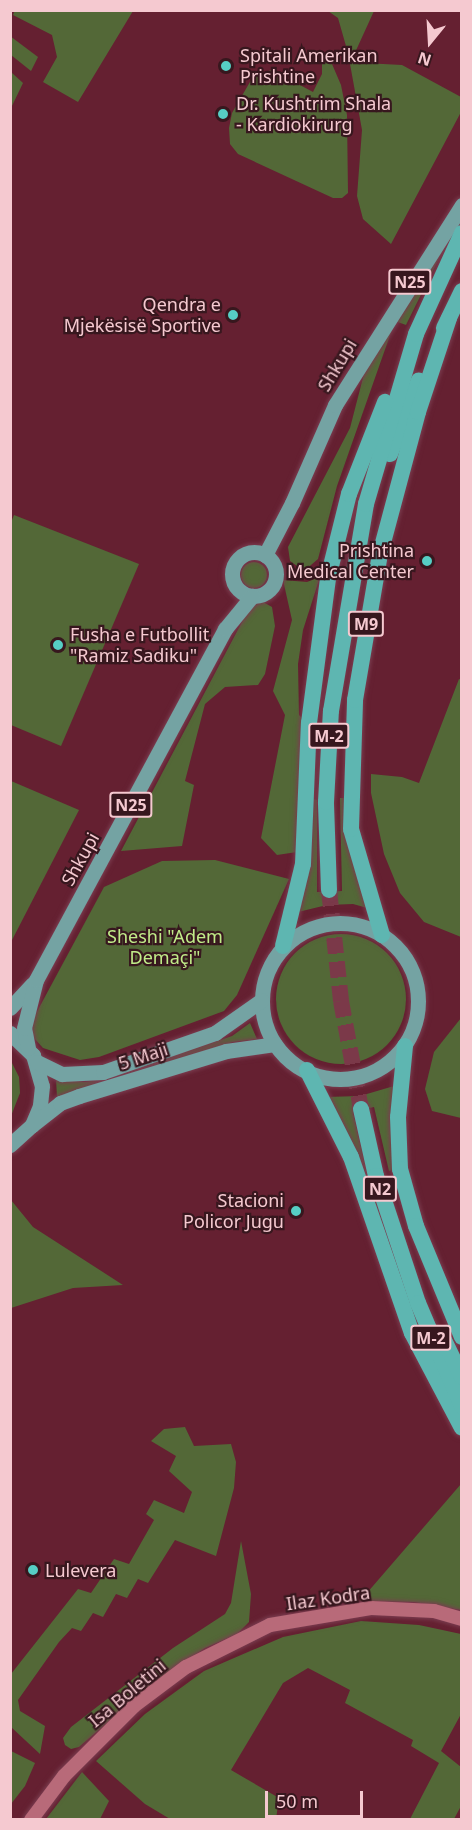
<!DOCTYPE html>
<html>
<head>
<meta charset="utf-8">
<style>
	body { margin:0 }
	#map { position:relative; width:472px; height:1830px; overflow:hidden; background:#652031; font-family:"Noto Sans",sans-serif }
	div>[style] { position:absolute }
	.green>* { inset:0; background:#536837 }
	.round { border-radius:50% }
	.trunk-tunnel>* { height:16px; margin-top:-8px; transform-origin:0; background:repeating-linear-gradient(90deg,#7b3949 0 16px,transparent 0 24px) }
	.roads { filter:drop-shadow(0 0 2px #7a3d50) drop-shadow(0 0 2px #7a3d50) }
	.tertiary>* { height:14px; margin:-7px; padding:0 7px; transform-origin:7px; border-radius:7px; background:#b86a79 }
	.primary>* { height:15px; margin:-7.5px; padding:0 7.5px; transform-origin:7.5px; border-radius:7.5px; background:#74a3a3 }
	.primary>.ring { margin:-7.5px; padding:0; box-sizing:content-box; background:none; border:15px solid #74a3a3; border-radius:50% }
	.trunk>* { height:16px; margin:-8px; padding:0 8px; transform-origin:8px; border-radius:8px; background:#5eb6b1 }
	.dots>* { width:16px; height:16px; translate:-50% -50%; box-sizing:border-box; border:3px solid #37171e; border-radius:50% }
	span { translate:-50% -50%; white-space:nowrap; text-align:center; line-height:1.15; -webkit-text-stroke:4.5px #37171e; paint-order:stroke }
	.shield-label span { padding:2px 4px; background:#37171e; border:2px solid; border-radius:4px; -webkit-text-stroke-width:0 }
	.shield-label { font-size:16px; color:#f5c9d0; font-weight:700 }
	.poi-label { font-size:18px; color:#f5c9d0 }
	.left { translate:0 -50%; text-align:left }
	.right { translate:-100% -50%; text-align:right }
	.street-label { font-size:18px; color:#f5c9d0 }
	.park-label { font-size:18px; color:#c1ec89 }
	.frame { position:absolute; inset:0; border:12px solid #f5c9d0; pointer-events:none }
	.north { position:absolute; left:400px; top:12px; width:60px; height:60px; -webkit-text-stroke:4px #37171e; paint-order:stroke; rotate:198deg; font-size:16px; font-weight:700; line-height:24px; text-align:center; color:#f5c9d0 }
	.north::after { content:''; display:block; margin:auto; width:21px; height:27px; background:#f5c9d0; clip-path:polygon(50% 0,100% 100%,50% 72%,0 100%) }
	.scale { position:absolute; left:265px; top:1791px; width:98px; height:27px; box-sizing:border-box; border:3px solid #f5c9d0; border-top:0; padding-left:8px; font-size:18px; line-height:21px; white-space:nowrap; color:#f5c9d0; -webkit-text-stroke:4px #37171e; paint-order:stroke }
</style>
</head>
<body>
<div id="map">
	<div class="green">
		<i style="clip-path:polygon(15px 10px,133px 10px,133px 11px,78px 102px,43px 82px,57px 57px,52px 35px,13px 15px)"></i>
		<i style="clip-path:polygon(328px 11px,374px 11px,353px 57px,364px 63px,402px 65px,461px 97px,461px 112px,391px 244px,363px 219px,357px 196px,362px 130px,348px 53px,338px 18px)"></i>
		<i style="clip-path:polygon(10px 36px,38px 57px,31px 71px,11px 55px)"></i>
		<i style="clip-path:polygon(329px 57px,341px 85px,347px 115px,348px 193px,342px 198px,333px 198px,238px 154px,230px 144px,229px 128px,232px 113px,254px 75px,272px 70px,313px 92px,322px 74px,322px 61px)"></i>
		<i style="clip-path:polygon(11px 72px,23px 83px,11px 108px)"></i>
		<i style="clip-path:polygon(454px 228px,406px 325px,395px 321px,337px 486px,318px 559px,304px 571px,290px 561px,288px 547px,350px 428px,366px 366px)"></i>
		<i style="clip-path:polygon(14px 515px,139px 564px,61px 746px,11px 725px,10px 525px)"></i>
		<i class="round" style="left:241px;top:562px;width:26px;height:26px"></i>
		<i style="clip-path:polygon(320px 577px,303px 630px,298px 664px,299px 715px,303px 719px,297px 852px,277px 855px,261px 838px,285px 715px,273px 691px,292px 620px,283px 580px,307px 582px)"></i>
		<i style="clip-path:polygon(263px 602px,272px 607px,275px 626px,265px 674px,258px 685px,225px 687px,205px 704px,185px 781px,194px 785px,182px 846px,121px 851px,252px 603px)"></i>
		<i style="clip-path:polygon(459px 679px,462px 680px,461px 937px,424px 922px,400px 893px,384px 854px,371px 793px,371px 774px,402px 777px,419px 783px)"></i>
		<i style="clip-path:polygon(11px 781px,79px 810px,11px 942px)"></i>
		<i style="clip-path:polygon(340px 798px,344px 798px,371px 909px,353px 904px,327px 905px,298px 912px,313px 799px,317px 800px,317px 892px,342px 891px)"></i>
		<i style="clip-path:polygon(215px 860px,289px 879px,237px 995px,224px 1011px,99px 1057px,80px 1060px,43px 1048px,33px 1037px,33px 1019px,104px 887px,162px 861px)"></i>
		<i class="round" style="left:276px;top:934px;width:130px;height:130px"></i>
		<i style="clip-path:polygon(461px 1018px,461px 1118px,432px 1111px,425px 1089px,434px 1052px)"></i>
		<i style="clip-path:polygon(250px 1023px,257px 1039px,233px 1042px,57px 1097px,56px 1079px,85px 1082px,109px 1078px,232px 1036px)"></i>
		<i style="clip-path:polygon(11px 1061px,19px 1077px,20px 1093px,11px 1116px)"></i>
		<i style="clip-path:polygon(394px 1086px,394px 1169px,389px 1171px,374px 1107px,353px 1112px,367px 1174px,364px 1175px,326px 1097px,360px 1096px)"></i>
		<i style="clip-path:polygon(11px 1200px,33px 1227px,123px 1285px,73px 1288px,11px 1308px)"></i>
		<i style="clip-path:polygon(185px 1427px,194px 1446px,231px 1444px,236px 1462px,234px 1488px,216px 1556px,175px 1540px,148px 1583px,138px 1579px,127px 1598px,116px 1594px,103px 1617px,93px 1613px,81px 1631px,72px 1628px,59px 1642px,18px 1700px,20px 1711px,45px 1726px,40px 1754px,11px 1727px,11px 1674px,78px 1589px,91px 1593px,114px 1559px,129px 1564px,154px 1520px,146px 1514px,154px 1500px,184px 1513px,192px 1492px,169px 1471px,176px 1456px,151px 1441px,164px 1429px)"></i>
		<i style="clip-path:polygon(461px 1484px,461px 1610px,414px 1602px,360px 1601px)"></i>
		<i style="clip-path:polygon(241px 1541px,251px 1594px,249px 1622px,237px 1634px,205px 1648px,153px 1683px,79px 1747px,71px 1749px,65px 1745px,63px 1738px,71px 1727px,173px 1648px,225px 1614px,231px 1603px)"></i>
		<i style="clip-path:polygon(361px 1621px,419px 1625px,461px 1634px,461px 1714px,441px 1751px,461px 1767px,461px 1806px,454px 1819px,410px 1819px,439px 1763px,411px 1746px,413px 1740px,345px 1703px,350px 1690px,308px 1668px,283px 1683px,231px 1770px,279px 1798px,276px 1819px,170px 1819px,145px 1804px,96px 1761px,145px 1714px,204px 1671px,283px 1637px)"></i>
		<i style="clip-path:polygon(11px 1751px,35px 1763px,25px 1786px,11px 1804px)"></i>
		<i style="clip-path:polygon(82px 1772px,109px 1801px,100px 1819px,46px 1819px)"></i>
	</div>
	<div class="trunk-tunnel">
		<i style="left:329px;top:890px;width:112px;rotate:83.8deg"></i>
		<i style="left:341px;top:1001px;width:110px;rotate:79.5deg"></i>
	</div>
	<div class="roads">
		<div class="tertiary">
			<i style="left:31px;top:1820px;width:55px;rotate:-53.1deg"></i>
			<i style="left:64px;top:1776px;width:99px;rotate:-45deg"></i>
			<i style="left:134px;top:1706px;width:65px;rotate:-36.9deg"></i>
			<i style="left:186px;top:1667px;width:94px;rotate:-26.6deg"></i>
			<i style="left:270px;top:1625px;width:102px;rotate:-9.6deg"></i>
			<i style="left:371px;top:1608px;width:63px;rotate:2.7deg"></i>
			<i style="left:434px;top:1611px;width:29px;rotate:16deg"></i>
		</div>
		<div class="primary">
			<i class="ring" style="left:232px;top:552px;width:29px;height:29px"></i>
			<i style="left:265px;top:555px;width:59px;rotate:-62.6deg"></i>
			<i style="left:292px;top:503px;width:107px;rotate:-66.3deg"></i>
			<i style="left:335px;top:405px;width:237px;rotate:-57.6deg"></i>
			<i class="ring" style="left:262px;top:923px;width:141px;height:141px"></i>
			<i style="left:10px;top:1008px;width:33px;rotate:-47deg"></i>
			<i style="left:10px;top:1033px;width:32px;rotate:44deg"></i>
			<i style="left:33px;top:1055px;width:32px;rotate:74deg"></i>
			<i style="left:42px;top:1086px;width:20px;rotate:96deg"></i>
			<i style="left:40px;top:1106px;width:21px;rotate:113deg"></i>
			<i style="left:32px;top:1125px;width:30px;rotate:138deg"></i>
			<i style="left:28px;top:1048px;width:20px;rotate:-101deg"></i>
			<i style="left:24px;top:1028px;width:49px;rotate:-76deg"></i>
			<i style="left:36px;top:980px;width:399px;rotate:-61.7deg"></i>
			<i style="left:225px;top:629px;width:43px;rotate:-50.7deg"></i>
			<i style="left:37px;top:1062px;width:28px;rotate:26deg"></i>
			<i style="left:62px;top:1074px;width:41px;rotate:-2.8deg"></i>
			<i style="left:103px;top:1072px;width:119px;rotate:-19.2deg"></i>
			<i style="left:215px;top:1033px;width:57px;rotate:-35.1deg"></i>
			<i style="left:32px;top:1125px;width:36px;rotate:-38deg"></i>
			<i style="left:60px;top:1103px;width:20px;rotate:-20deg"></i>
			<i style="left:79px;top:1096px;width:154px;rotate:-17deg"></i>
			<i style="left:226px;top:1051px;width:49px;rotate:-8.1deg"></i>
		</div>
		<div class="trunk">
			<i style="left:444px;top:328px;width:41px;rotate:-64.1deg"></i>
			<i style="left:390px;top:454px;width:79px;rotate:-68.6deg"></i>
			<i style="left:329px;top:890px;width:88px;rotate:-92deg"></i>
			<i style="left:326px;top:802px;width:91px;rotate:-86.9deg"></i>
			<i style="left:331px;top:711px;width:210px;rotate:-80.4deg"></i>
			<i style="left:366px;top:504px;width:177px;rotate:-73.6deg"></i>
			<i style="left:416px;top:334px;width:111px;rotate:-65.5deg"></i>
			<i style="left:382px;top:935px;width:110px;rotate:-106.3deg"></i>
			<i style="left:351px;top:829px;width:129px;rotate:-88.2deg"></i>
			<i style="left:355px;top:700px;width:148px;rotate:-80.3deg"></i>
			<i style="left:380px;top:554px;width:147px;rotate:-75deg"></i>
			<i style="left:418px;top:412px;width:99px;rotate:-71.7deg"></i>
			<i style="left:283px;top:946px;width:84px;rotate:-76.3deg"></i>
			<i style="left:303px;top:864px;width:141px;rotate:-87.6deg"></i>
			<i style="left:309px;top:723px;width:146px;rotate:-82.5deg"></i>
			<i style="left:328px;top:578px;width:87px;rotate:-76deg"></i>
			<i style="left:349px;top:494px;width:99px;rotate:-68.6deg"></i>
			<i style="left:405px;top:1046px;width:71px;rotate:95.6deg"></i>
			<i style="left:398px;top:1117px;width:52px;rotate:87.8deg"></i>
			<i style="left:400px;top:1169px;width:59px;rotate:74.3deg"></i>
			<i style="left:416px;top:1226px;width:120px;rotate:67.5deg"></i>
			<i style="left:307px;top:1070px;width:97px;rotate:63.2deg"></i>
			<i style="left:351px;top:1157px;width:186px;rotate:70.9deg"></i>
			<i style="left:412px;top:1333px;width:107px;rotate:62.2deg"></i>
			<i style="left:361px;top:1109px;width:69px;rotate:77.4deg"></i>
			<i style="left:376px;top:1176px;width:134px;rotate:71.7deg"></i>
			<i style="left:418px;top:1303px;width:112px;rotate:66.9deg"></i>
			<i style="left:444px;top:1340px;width:41px;rotate:64.1deg"></i>
		</div>
	</div>
	<div class="dots">
		<i style="left:226px;top:66px;background:#56cec4"></i>
		<i style="left:223px;top:114px;background:#56cec4"></i>
		<i style="left:233px;top:315px;background:#56cec4"></i>
		<i style="left:427px;top:561px;background:#56cec4"></i>
		<i style="left:58px;top:645px;background:#56cec4"></i>
		<i style="left:296px;top:1211px;background:#56cec4"></i>
		<i style="left:33px;top:1570px;background:#56cec4"></i>
	</div>
	<div class="shield-label">
		<span style="left:410px;top:282px">N25</span>
		<span style="left:366px;top:624px">M9</span>
		<span style="left:329px;top:736px">M-2</span>
		<span style="left:131px;top:805px">N25</span>
		<span style="left:380px;top:1189px">N2</span>
		<span style="left:431px;top:1338px">M-2</span>
	</div>
	<div class="poi-label">
		<span class="left" style="left:240px;top:66px">Spitali Amerikan<br>Prishtine</span>
		<span class="left" style="left:236px;top:114px">Dr. Kushtrim Shala<br>- Kardiokirurg</span>
		<span class="right" style="left:221px;top:315px">Qendra e<br>Mjekësisë Sportive</span>
		<span class="right" style="left:414px;top:561px">Prishtina<br>Medical Center</span>
		<span class="left" style="left:70px;top:645px">Fusha e Futbollit<br>"Ramiz Sadiku"</span>
		<span class="right" style="left:284px;top:1211px">Stacioni<br>Policor Jugu</span>
		<span class="left" style="left:45px;top:1570px">Lulevera</span>
	</div>
	<div class="street-label">
		<span style="left:337px;top:365px;rotate:-59deg">Shkupi</span>
		<span style="left:80px;top:859px;rotate:-61deg">Shkupi</span>
		<span style="left:143px;top:1056px;rotate:-18deg">5 Maji</span>
		<span style="left:328px;top:1598px;rotate:-8deg">Ilaz Kodra</span>
		<span style="left:127px;top:1693px;rotate:-40deg">Isa Boletini</span>
	</div>
	<div class="park-label">
		<span style="left:165px;top:947px">Sheshi "Adem<br>Demaçi"</span>
	</div>
	<div class="frame"></div>
	<div class="north">N</div>
	<div class="scale">50 m</div>
</div>
</body>
</html>
